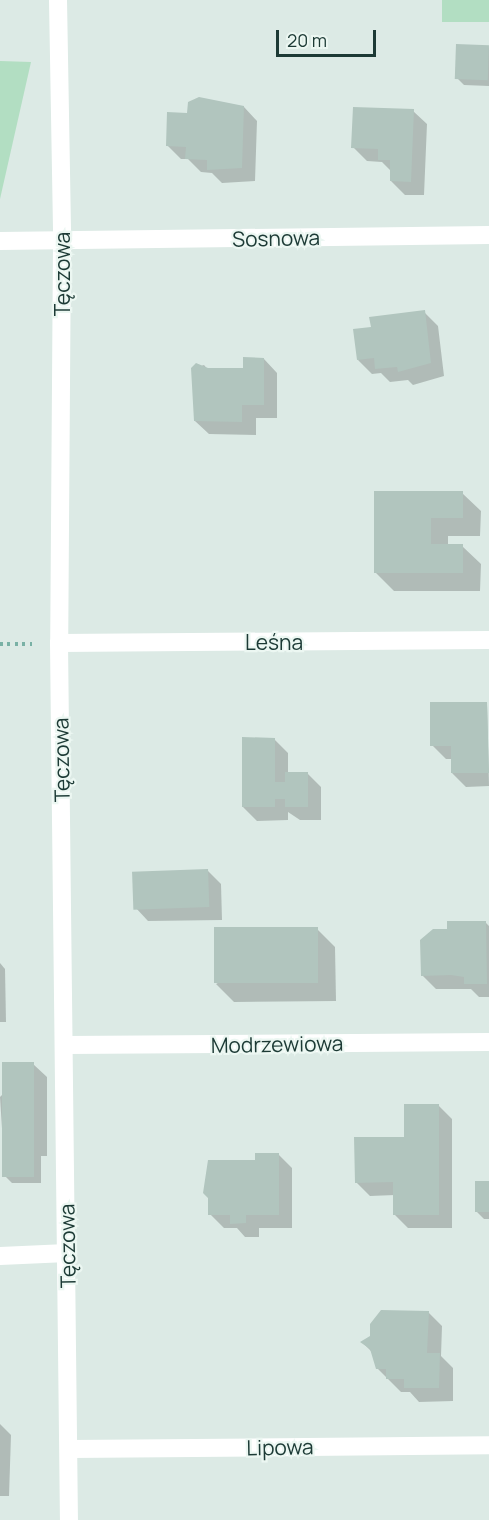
<!DOCTYPE html>
<html>
<head>
<meta charset="utf-8">
<style>
	body { margin:0 }
	#map { position:relative; width:489px; height:1520px; overflow:hidden; background:#dceae5; font-family:Manrope,sans-serif }
	div>[style] { position:absolute }
	.green>* { inset:0; background:#b2dec2; transform-origin:0 0 }
	.shadow>* { inset:0; background:#0003 }
	.building>* { inset:0; background:#b1c5be; transform-origin:0 0 }
	.path>* { height:4px; margin-top:-2px; transform-origin:0; background:repeating-linear-gradient(90deg,#79b1a5 0 3px,transparent 0 7.5px) }
	.street>* { height:18px; margin:-9px; padding:0 9px; transform-origin:9px; border-radius:9px; background:#fff }
	span { translate:-50% -50%; white-space:nowrap; text-align:center; line-height:1.15; -webkit-text-stroke:4.5px #ecf7f2; paint-order:stroke }
	.street-label { font-size:21px; color:#1c3a35 }
	.scale { position:absolute; left:276px; top:30px; width:100px; height:27px; box-sizing:border-box; border:3px solid #1c3a35; border-top:0; padding-left:8px; font-size:18px; line-height:21px; white-space:nowrap; color:#1c3a35; -webkit-text-stroke:4px #ecf7f2; paint-order:stroke }
</style>
</head>
<body>
<div id="map">
	<div class="green">
		<i style="left:442px;top:0;width:47px;height:22px"></i>
		<i style="clip-path:polygon(0 61px,31px 62px,0 199px)"></i>
	</div>
	<div class="shadow">
		<i style="clip-path:polygon(489px 47px,489px 86px,464px 85px,457px 78px)"></i>
		<i style="clip-path:polygon(200px 99px,244px 107px,257px 121px,255px 181px,222px 183px,212px 173px,201px 172px,188px 159px,181px 159px,167px 145px)"></i>
		<i style="clip-path:polygon(413px 111px,427px 124px,424px 195px,405px 195px,391px 181px,391px 171px,382px 162px,367px 161px,353px 147px)"></i>
		<i style="clip-path:polygon(424px 312px,438px 326px,444px 376px,413px 385px,408px 380px,390px 382px,381px 373px,372px 374px,358px 360px,373px 328px)"></i>
		<i style="clip-path:polygon(264px 359px,277px 373px,277px 418px,256px 418px,256px 435px,209px 434px,195px 421px,193px 369px,204px 365px,208px 370px,244px 370px)"></i>
		<i style="clip-path:polygon(376px 493px,462px 493px,481px 511px,480px 536px,448px 536px,448px 546px,462px 546px,481px 564px,480px 591px,394px 591px,376px 573px)"></i>
		<i style="clip-path:polygon(487px 704px,489px 786px,466px 787px,452px 773px,453px 759px,446px 759px,432px 745px)"></i>
		<i style="clip-path:polygon(274px 739px,288px 753px,288px 773px,307px 773px,321px 787px,321px 820px,300px 820px,288px 812px,288px 820px,257px 821px,243px 807px)"></i>
		<i style="clip-path:polygon(208px 871px,221px 884px,222px 920px,148px 921px,135px 907px)"></i>
		<i style="clip-path:polygon(486px 923px,489px 926px,489px 997px,479px 997px,471px 989px,436px 989px,422px 975px,448px 931px)"></i>
		<i style="clip-path:polygon(317px 929px,335px 947px,336px 1001px,234px 1002px,216px 984px)"></i>
		<i style="clip-path:polygon(0 963px,5px 969px,6px 1022px,0 1022px)"></i>
		<i style="clip-path:polygon(33px 1064px,47px 1077px,47px 1156px,41px 1156px,41px 1183px,12px 1183px,5px 1176px,0 1097px)"></i>
		<i style="clip-path:polygon(438px 1105px,452px 1119px,452px 1228px,408px 1228px,395px 1215px,395px 1195px,370px 1196px,356px 1182px)"></i>
		<i style="clip-path:polygon(278px 1154px,292px 1168px,292px 1228px,259px 1228px,259px 1237px,245px 1237px,237px 1228px,224px 1228px,210px 1214px)"></i>
		<i style="clip-path:polygon(489px 1183px,489px 1219px,484px 1219px,477px 1212px)"></i>
		<i style="clip-path:polygon(428px 1312px,442px 1326px,441px 1356px,453px 1368px,453px 1401px,419px 1402px,410px 1392px,401px 1392px,377px 1368px,372px 1352px,362px 1342px)"></i>
		<i style="clip-path:polygon(0 1424px,11px 1435px,9px 1496px,0 1496px)"></i>
	</div>
	<div class="building">
		<i style="left:456px;top:44px;width:33px;height:35px;rotate:2deg"></i>
		<i style="clip-path:polygon(199px 97px,244px 106px,242px 168px,207px 170px,207px 160px,185px 159px,186px 147px,166px 146px,167px 112px,187px 113px,188px 102px)"></i>
		<i style="clip-path:polygon(353px 107px,414px 109px,411px 182px,390px 181px,390px 160px,378px 160px,378px 149px,351px 148px)"></i>
		<i style="clip-path:polygon(425px 310px,431px 363px,398px 372px,397px 367px,375px 369px,374px 358px,357px 360px,353px 329px,371px 327px,369px 317px)"></i>
		<i style="clip-path:polygon(243px 357px,264px 358px,264px 405px,242px 405px,242px 422px,194px 421px,191px 368px,196px 363px,208px 368px,243px 368px)"></i>
		<i style="clip-path:polygon(374px 491px,463px 491px,463px 518px,431px 518px,431px 544px,463px 544px,463px 573px,374px 573px)"></i>
		<i style="clip-path:polygon(430px 702px,487px 702px,489px 773px,451px 773px,451px 746px,430px 746px)"></i>
		<i style="clip-path:polygon(242px 737px,275px 738px,275px 782px,285px 782px,285px 772px,308px 772px,308px 807px,285px 807px,285px 799px,275px 799px,275px 807px,242px 807px)"></i>
		<i style="left:208px;top:869px;width:38px;height:76px;rotate:88deg"></i>
		<i style="clip-path:polygon(447px 921px,486px 921px,487px 984px,464px 984px,464px 977px,451px 975px,421px 976px,420px 940px,433px 929px,447px 929px)"></i>
		<i style="left:318px;top:927px;width:56px;height:104px;rotate:90deg"></i>
		<i style="left:2px;top:1062px;width:32px;height:115px"></i>
		<i style="clip-path:polygon(404px 1104px,439px 1104px,439px 1215px,393px 1215px,393px 1182px,355px 1183px,354px 1137px,404px 1137px)"></i>
		<i style="clip-path:polygon(255px 1153px,279px 1153px,279px 1215px,246px 1215px,246px 1223px,230px 1224px,230px 1215px,208px 1215px,208px 1198px,203px 1193px,208px 1160px,255px 1160px)"></i>
		<i style="left:489px;top:1181px;width:31px;height:14px;rotate:90deg"></i>
		<i style="clip-path:polygon(381px 1310px,429px 1311px,427px 1353px,440px 1353px,439px 1388px,404px 1388px,404px 1379px,386px 1379px,386px 1369px,376px 1369px,370px 1349px,360px 1342px,370px 1336px,370px 1324px)"></i>
	</div>
	<div class="path">
		<i style="left:0;top:644px;width:32px"></i>
	</div>
	<div class="street">
		<i style="left:58px;top:0;width:241px;rotate:89deg"></i>
		<i style="left:62px;top:241px;width:402px;rotate:90.4deg"></i>
		<i style="left:59px;top:643px;width:877px;rotate:89.35deg"></i>
		<i style="left:0;top:241px;width:489px;rotate:-0.7deg"></i>
		<i style="left:59px;top:643px;width:430px;rotate:-0.4deg"></i>
		<i style="left:66px;top:1045px;width:423px;rotate:-0.4deg"></i>
		<i style="left:0;top:1256px;width:67px;rotate:-2.6deg"></i>
		<i style="left:70px;top:1449px;width:419px;rotate:-0.5deg"></i>
	</div>
	<div class="street-label">
		<span style="left:276px;top:238px;rotate:-1deg">Sosnowa</span>
		<span style="left:62px;top:274px;rotate:-90deg">Tęczowa</span>
		<span style="left:274px;top:642px">Leśna</span>
		<span style="left:61px;top:760px;rotate:-91deg">Tęczowa</span>
		<span style="left:277px;top:1044px;rotate:-1deg">Modrzewiowa</span>
		<span style="left:67px;top:1246px;rotate:-91deg">Tęczowa</span>
		<span style="left:280px;top:1447px;rotate:-1deg">Lipowa</span>
	</div>
	<div class="scale">20 m</div>
</div>
</body>
</html>
